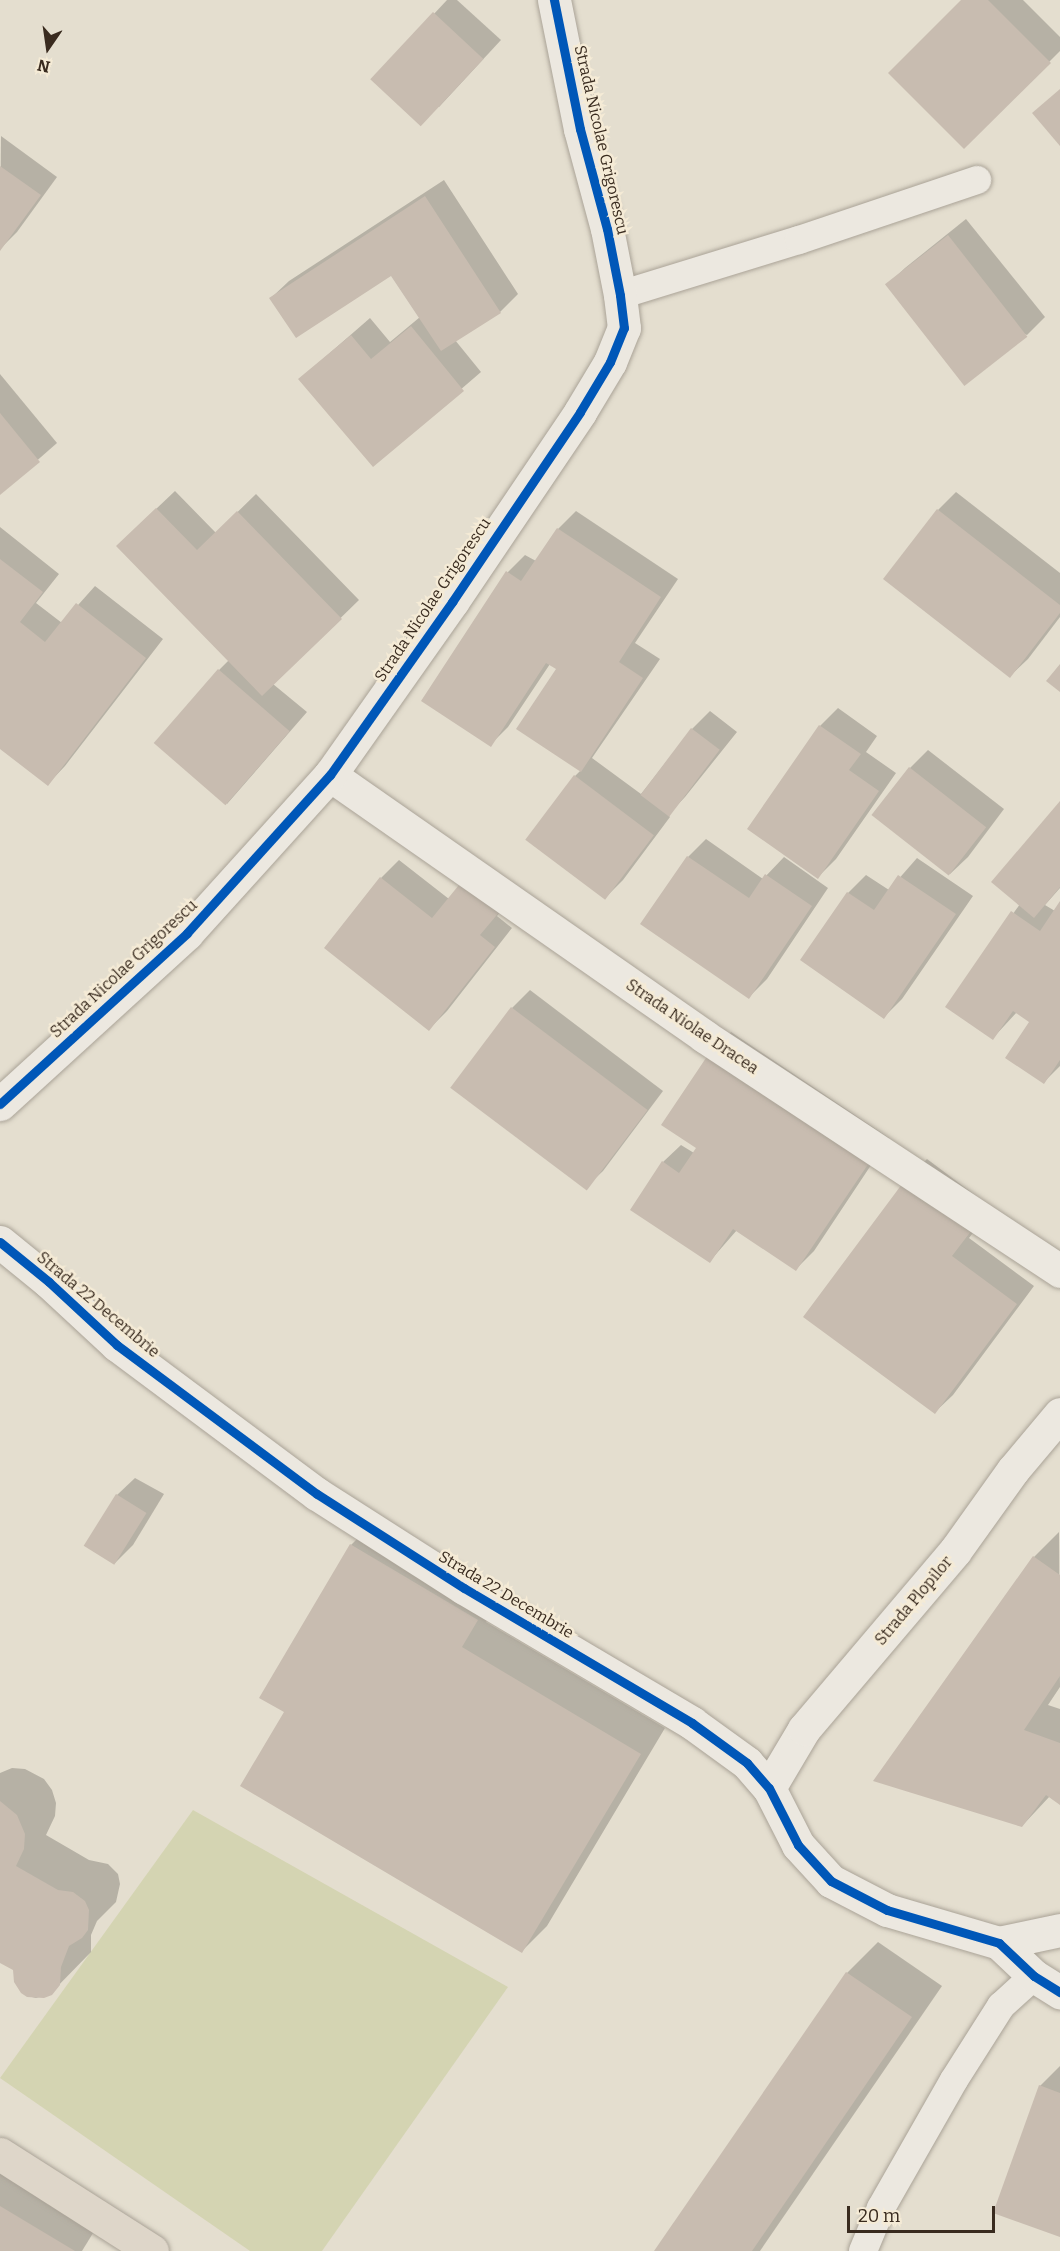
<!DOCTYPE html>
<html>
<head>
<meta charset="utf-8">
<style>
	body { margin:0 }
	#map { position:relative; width:1060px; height:2251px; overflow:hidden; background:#e4decf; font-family:Bitter,serif }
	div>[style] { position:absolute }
	.green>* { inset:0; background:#d4d4b2 }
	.shadow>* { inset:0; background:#0003 }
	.building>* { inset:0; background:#c8bcb0; transform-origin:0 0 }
	.roads { filter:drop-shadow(0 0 2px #aaa397) drop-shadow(0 0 2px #aaa397) }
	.service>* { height:28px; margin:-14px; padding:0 14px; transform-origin:14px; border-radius:14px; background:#ece8e0 }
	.minor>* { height:33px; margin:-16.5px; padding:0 16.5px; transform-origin:16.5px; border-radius:16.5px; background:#ece8e0 }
	.trunk>* { height:33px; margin:-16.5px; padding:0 16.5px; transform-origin:16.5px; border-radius:16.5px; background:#ded6c9 }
	.cycleway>* { height:9px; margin:-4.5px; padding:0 4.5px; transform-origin:4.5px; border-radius:4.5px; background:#0057b8 }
	span { translate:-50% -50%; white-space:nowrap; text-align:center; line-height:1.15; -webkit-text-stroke:5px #f5ebd6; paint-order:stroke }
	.street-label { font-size:16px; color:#392b1f }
	.north { position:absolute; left:18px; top:18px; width:60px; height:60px; -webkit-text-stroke:4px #f5ebd6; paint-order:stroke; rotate:193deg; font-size:16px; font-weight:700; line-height:24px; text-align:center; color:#392b1f }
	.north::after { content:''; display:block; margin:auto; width:21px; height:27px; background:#392b1f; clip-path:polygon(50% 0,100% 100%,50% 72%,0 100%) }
	.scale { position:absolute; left:847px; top:2206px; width:148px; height:27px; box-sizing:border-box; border:3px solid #392b1f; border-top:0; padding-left:8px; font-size:18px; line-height:21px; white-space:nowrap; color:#392b1f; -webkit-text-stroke:4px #f5ebd6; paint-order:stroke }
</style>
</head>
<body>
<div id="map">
	<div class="green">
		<i style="clip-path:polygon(193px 1810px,508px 1987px,322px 2251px,250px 2251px,0 2078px)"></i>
	</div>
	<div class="shadow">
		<i style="clip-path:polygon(447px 0,457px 0,501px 40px,439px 107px,373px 79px)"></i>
		<i style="clip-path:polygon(963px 0,1023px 0,1060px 37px,1060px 51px,964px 147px)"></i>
		<i style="clip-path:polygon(1px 136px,57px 177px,17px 232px,0 249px)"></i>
		<i style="clip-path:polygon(444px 180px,518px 294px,500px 312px,455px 340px,481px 372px,373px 465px,300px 379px,370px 318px,390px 342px,420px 317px,392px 274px,271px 298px,289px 281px)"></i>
		<i style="clip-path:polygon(966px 219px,1045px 317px,1027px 335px,887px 285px,905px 268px)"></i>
		<i style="clip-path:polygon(0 374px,57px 443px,0 493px)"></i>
		<i style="clip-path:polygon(175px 491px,216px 533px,256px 494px,359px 600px,273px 684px,307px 712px,227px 804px,219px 670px,229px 660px,136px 528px)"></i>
		<i style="clip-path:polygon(956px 492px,1060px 573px,1060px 617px,1028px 659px,1010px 676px,938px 510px)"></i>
		<i style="clip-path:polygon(576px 511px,678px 579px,635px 643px,660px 659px,592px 758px,641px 794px,692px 729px,710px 711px,737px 732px,685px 797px,668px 815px,670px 817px,623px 880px,605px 898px,575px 776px,581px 770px,558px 669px,550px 664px,508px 727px,490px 745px,508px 572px,525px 555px,536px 561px,558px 529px)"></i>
		<i style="clip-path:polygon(0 527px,59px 574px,36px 603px,62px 623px,95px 586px,163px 639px,65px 766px,48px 784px,0 747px)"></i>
		<i style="clip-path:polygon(838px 708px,877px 736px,866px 752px,896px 773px,836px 859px,818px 877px,820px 726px)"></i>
		<i style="clip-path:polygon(928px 750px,1004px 809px,968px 857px,950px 874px,874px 816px,910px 768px)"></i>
		<i style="clip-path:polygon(1060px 803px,1060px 888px,1045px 905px,1055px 911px,1060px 904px,1060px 1066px,1044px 1082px,1032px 1021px,1017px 1012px,993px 1038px,947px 1007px,1020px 904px)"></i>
		<i style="clip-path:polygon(706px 839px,763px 879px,784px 857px,828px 888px,767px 979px,749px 997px,688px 857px)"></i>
		<i style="clip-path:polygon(917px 858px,973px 896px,902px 999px,884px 1017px,802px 960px,848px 893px,866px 875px,889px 890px)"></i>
		<i style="clip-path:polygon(399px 860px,449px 899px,517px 891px,497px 916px,512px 928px,447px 1011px,429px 1029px,381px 878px)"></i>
		<i style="clip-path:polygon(530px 990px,663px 1091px,603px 1171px,585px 1188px,512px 1008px)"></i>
		<i style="clip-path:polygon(731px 1032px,889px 1138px,814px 1251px,796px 1269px,737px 1230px,710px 1261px,663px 1162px,681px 1145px,694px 1153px,698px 1148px,713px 1050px)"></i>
		<i style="clip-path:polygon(927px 1159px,992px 1208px,969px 1238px,1034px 1286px,953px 1395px,935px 1412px,909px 1177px)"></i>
		<i style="clip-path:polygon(135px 1478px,164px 1494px,133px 1545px,115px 1563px,117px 1495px)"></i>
		<i style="clip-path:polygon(376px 1520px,502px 1595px,486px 1622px,665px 1728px,547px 1926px,522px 1951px,286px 1711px,351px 1545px)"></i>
		<i style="clip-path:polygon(1059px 1532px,1060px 1687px,1048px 1705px,1060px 1709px,1060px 1803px,1050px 1796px,1022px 1826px,875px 1780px,1034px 1557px)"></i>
		<i style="clip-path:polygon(12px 1768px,25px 1769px,44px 1779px,52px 1790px,56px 1803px,55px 1816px,46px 1835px,89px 1860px,108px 1864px,118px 1874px,120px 1884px,116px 1902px,97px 1921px,91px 1935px,91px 1952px,51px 1993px,36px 1998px,28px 1996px,14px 1969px,0 1962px,0 1773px)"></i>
		<i style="clip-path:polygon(878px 1942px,942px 1986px,760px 2251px,656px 2251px,847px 1973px)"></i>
		<i style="clip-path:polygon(1060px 2066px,1060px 2235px,1040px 2086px)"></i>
		<i style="clip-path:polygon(0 2166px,98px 2225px,82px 2251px,0 2251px)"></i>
	</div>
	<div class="building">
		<i style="clip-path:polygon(961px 0,988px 0,1051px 63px,964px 149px,888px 73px)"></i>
		<i style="left:433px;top:12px;width:69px;height:92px;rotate:43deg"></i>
		<i style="clip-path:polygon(1060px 89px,1060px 146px,1032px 113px)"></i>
		<i style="clip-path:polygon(0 166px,41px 195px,0 251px)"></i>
		<i style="clip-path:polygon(425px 196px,501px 313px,441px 351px,391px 276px,296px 338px,269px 298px)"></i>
		<i style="left:948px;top:235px;width:129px;height:80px;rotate:52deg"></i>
		<i style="clip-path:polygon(411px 326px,464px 391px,373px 467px,298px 379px,351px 335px,371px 359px)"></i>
		<i style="clip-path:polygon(0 413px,40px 462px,0 495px)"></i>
		<i style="clip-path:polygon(156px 508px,197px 550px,237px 511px,342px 619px,262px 696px,116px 546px)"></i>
		<i style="clip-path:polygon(937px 509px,1060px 605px,1060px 613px,1010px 678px,883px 579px)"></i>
		<i style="clip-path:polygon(557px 528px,661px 597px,619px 662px,643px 678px,581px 772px,516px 729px,556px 669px,546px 663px,491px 747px,421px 701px,506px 571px,521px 581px)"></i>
		<i style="clip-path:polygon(0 559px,43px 592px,20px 622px,45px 642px,76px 603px,146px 658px,48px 786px,0 749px)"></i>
		<i style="clip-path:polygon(1060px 664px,1060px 692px,1046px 681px)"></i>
		<i style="left:218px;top:669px;width:95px;height:98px;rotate:41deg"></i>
		<i style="clip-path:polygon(819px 725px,861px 754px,849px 770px,879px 791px,818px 879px,747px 829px)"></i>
		<i style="left:691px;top:728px;width:36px;height:84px;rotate:37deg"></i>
		<i style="left:909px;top:767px;width:98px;height:61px;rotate:38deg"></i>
		<i style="left:574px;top:775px;width:100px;height:81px;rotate:37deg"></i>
		<i style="clip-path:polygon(1060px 801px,1060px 887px,1034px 918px,991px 882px)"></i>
		<i style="clip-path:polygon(687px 856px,749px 898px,765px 874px,812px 906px,749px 999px,640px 924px)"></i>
		<i style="clip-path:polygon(898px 875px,956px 914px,884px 1019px,800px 960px,847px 892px,874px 910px)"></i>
		<i style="clip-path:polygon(380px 877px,432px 918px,463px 880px,501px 910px,480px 935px,495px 947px,429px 1031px,324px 948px)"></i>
		<i style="clip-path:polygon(1060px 901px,1060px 1060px,1044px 1084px,1005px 1058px,1029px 1022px,1013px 1011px,993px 1040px,945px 1007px,1011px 911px,1040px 931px)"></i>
		<i style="left:511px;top:1007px;width:171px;height:101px;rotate:37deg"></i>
		<i style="clip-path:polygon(712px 1049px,873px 1157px,796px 1271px,733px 1229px,710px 1263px,630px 1210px,662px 1161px,679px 1173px,696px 1148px,661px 1125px)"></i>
		<i style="clip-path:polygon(908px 1176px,975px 1226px,952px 1256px,1017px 1304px,935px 1414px,803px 1317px)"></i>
		<i style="left:116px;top:1494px;width:36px;height:61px;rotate:32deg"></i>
		<i style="clip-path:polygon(350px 1544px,478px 1620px,462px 1647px,641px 1754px,522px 1953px,240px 1786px,284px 1712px,259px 1698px)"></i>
		<i style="clip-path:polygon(1033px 1556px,1060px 1575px,1060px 1676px,1024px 1730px,1060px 1743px,1060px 1805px,1046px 1795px,1022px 1827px,873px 1781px)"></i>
		<i style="clip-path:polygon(0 1801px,17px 1815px,25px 1834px,24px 1849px,16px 1866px,58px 1890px,73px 1892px,85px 1901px,89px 1910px,88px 1930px,82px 1938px,69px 1946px,61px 1967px,60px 1985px,52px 1995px,44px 1998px,27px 1997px,21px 1993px,14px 1982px,13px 1970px,0 1963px)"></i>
		<i style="clip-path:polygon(846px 1972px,912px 2017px,752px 2251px,654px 2251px)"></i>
		<i style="clip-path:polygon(1039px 2085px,1060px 2093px,1060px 2237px,993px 2213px)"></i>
		<i style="clip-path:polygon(0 2206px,75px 2251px,0 2251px)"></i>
	</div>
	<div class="roads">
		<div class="service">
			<i style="left:620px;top:295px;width:187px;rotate:-17.1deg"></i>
			<i style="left:799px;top:240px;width:188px;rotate:-18.6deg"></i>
			<i style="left:863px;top:2251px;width:47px;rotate:-67.3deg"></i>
			<i style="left:881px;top:2208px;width:147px;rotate:-60.3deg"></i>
			<i style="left:954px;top:2080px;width:88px;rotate:-57.6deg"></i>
			<i style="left:1001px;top:2006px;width:45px;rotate:-42.3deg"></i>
		</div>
		<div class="minor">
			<i style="left:330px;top:775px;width:456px;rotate:34.9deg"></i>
			<i style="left:704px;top:1036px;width:427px;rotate:33.4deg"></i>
			<i style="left:0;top:1104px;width:253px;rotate:-42.4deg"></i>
			<i style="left:187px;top:933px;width:213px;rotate:-47.9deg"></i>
			<i style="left:330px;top:775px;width:212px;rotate:-54.8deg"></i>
			<i style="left:452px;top:602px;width:229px;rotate:-56deg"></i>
			<i style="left:580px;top:412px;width:58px;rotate:-59deg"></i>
			<i style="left:610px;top:362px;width:37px;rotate:-68deg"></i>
			<i style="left:624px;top:328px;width:33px;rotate:-97deg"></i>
			<i style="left:620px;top:295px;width:67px;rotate:-101.1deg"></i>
			<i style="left:607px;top:229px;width:104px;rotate:-105.1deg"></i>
			<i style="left:580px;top:129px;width:132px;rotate:-101.4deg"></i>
			<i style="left:0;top:1242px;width:63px;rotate:39.2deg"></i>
			<i style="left:49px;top:1282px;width:93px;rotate:42.8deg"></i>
			<i style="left:117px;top:1345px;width:249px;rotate:36.7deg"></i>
			<i style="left:317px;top:1494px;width:174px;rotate:32.6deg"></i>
			<i style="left:464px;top:1588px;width:265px;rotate:30.6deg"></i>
			<i style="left:692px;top:1723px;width:68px;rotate:36deg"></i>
			<i style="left:747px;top:1763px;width:33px;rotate:49deg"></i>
			<i style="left:769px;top:1788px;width:64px;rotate:63deg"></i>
			<i style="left:798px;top:1845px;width:49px;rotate:47.5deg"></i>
			<i style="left:831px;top:1881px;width:63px;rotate:27.4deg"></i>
			<i style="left:887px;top:1910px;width:117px;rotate:16.4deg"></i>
			<i style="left:999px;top:1943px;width:48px;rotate:43.3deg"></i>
			<i style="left:1034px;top:1976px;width:31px;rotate:32deg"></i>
			<i style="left:769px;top:1788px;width:69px;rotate:-59.3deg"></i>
			<i style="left:804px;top:1729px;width:233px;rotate:-49.7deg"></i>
			<i style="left:955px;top:1551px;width:100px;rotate:-54.4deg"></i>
			<i style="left:1013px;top:1470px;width:73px;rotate:-50deg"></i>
			<i style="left:999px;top:1943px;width:62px;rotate:-12deg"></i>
		</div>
		<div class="trunk">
			<i style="left:0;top:2154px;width:180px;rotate:32.5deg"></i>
		</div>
	</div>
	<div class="cycleway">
		<i style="left:0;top:1104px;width:253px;rotate:-42.4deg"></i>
		<i style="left:187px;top:933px;width:213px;rotate:-47.9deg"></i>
		<i style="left:330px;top:775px;width:212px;rotate:-54.8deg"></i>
		<i style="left:452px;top:602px;width:229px;rotate:-56deg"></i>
		<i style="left:580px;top:412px;width:58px;rotate:-59deg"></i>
		<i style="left:610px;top:362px;width:37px;rotate:-68deg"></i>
		<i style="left:624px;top:328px;width:33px;rotate:-97deg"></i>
		<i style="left:620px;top:295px;width:67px;rotate:-101.1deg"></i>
		<i style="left:607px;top:229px;width:104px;rotate:-105.1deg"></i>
		<i style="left:580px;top:129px;width:132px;rotate:-101.4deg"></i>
		<i style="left:0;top:1242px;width:63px;rotate:39.2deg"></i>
		<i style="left:49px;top:1282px;width:93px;rotate:42.8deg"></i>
		<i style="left:117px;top:1345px;width:249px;rotate:36.7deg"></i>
		<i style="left:317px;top:1494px;width:174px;rotate:32.6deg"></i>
		<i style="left:464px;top:1588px;width:265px;rotate:30.6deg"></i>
		<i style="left:692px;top:1723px;width:68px;rotate:36deg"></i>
		<i style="left:747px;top:1763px;width:33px;rotate:49deg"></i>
		<i style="left:769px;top:1788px;width:64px;rotate:63deg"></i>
		<i style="left:798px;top:1845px;width:49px;rotate:47.5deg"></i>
		<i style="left:831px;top:1881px;width:63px;rotate:27.4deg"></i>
		<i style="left:887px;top:1910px;width:117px;rotate:16.4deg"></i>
		<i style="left:999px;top:1943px;width:48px;rotate:43.3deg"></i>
		<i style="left:1034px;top:1976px;width:31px;rotate:32deg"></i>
	</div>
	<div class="street-label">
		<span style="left:601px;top:140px;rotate:77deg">Strada Nicolae Grigorescu</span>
		<span style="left:433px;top:600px;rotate:-56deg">Strada Nicolae Grigorescu</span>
		<span style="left:124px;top:969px;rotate:-43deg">Strada Nicolae Grigorescu</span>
		<span style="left:692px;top:1027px;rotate:34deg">Strada Niolae Dracea</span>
		<span style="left:98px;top:1305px;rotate:40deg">Strada 22 Decembrie</span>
		<span style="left:506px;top:1595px;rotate:31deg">Strada 22 Decembrie</span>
		<span style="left:914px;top:1601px;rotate:-50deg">Strada Plopilor</span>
	</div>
	<div class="north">N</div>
	<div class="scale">20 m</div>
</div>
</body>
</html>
